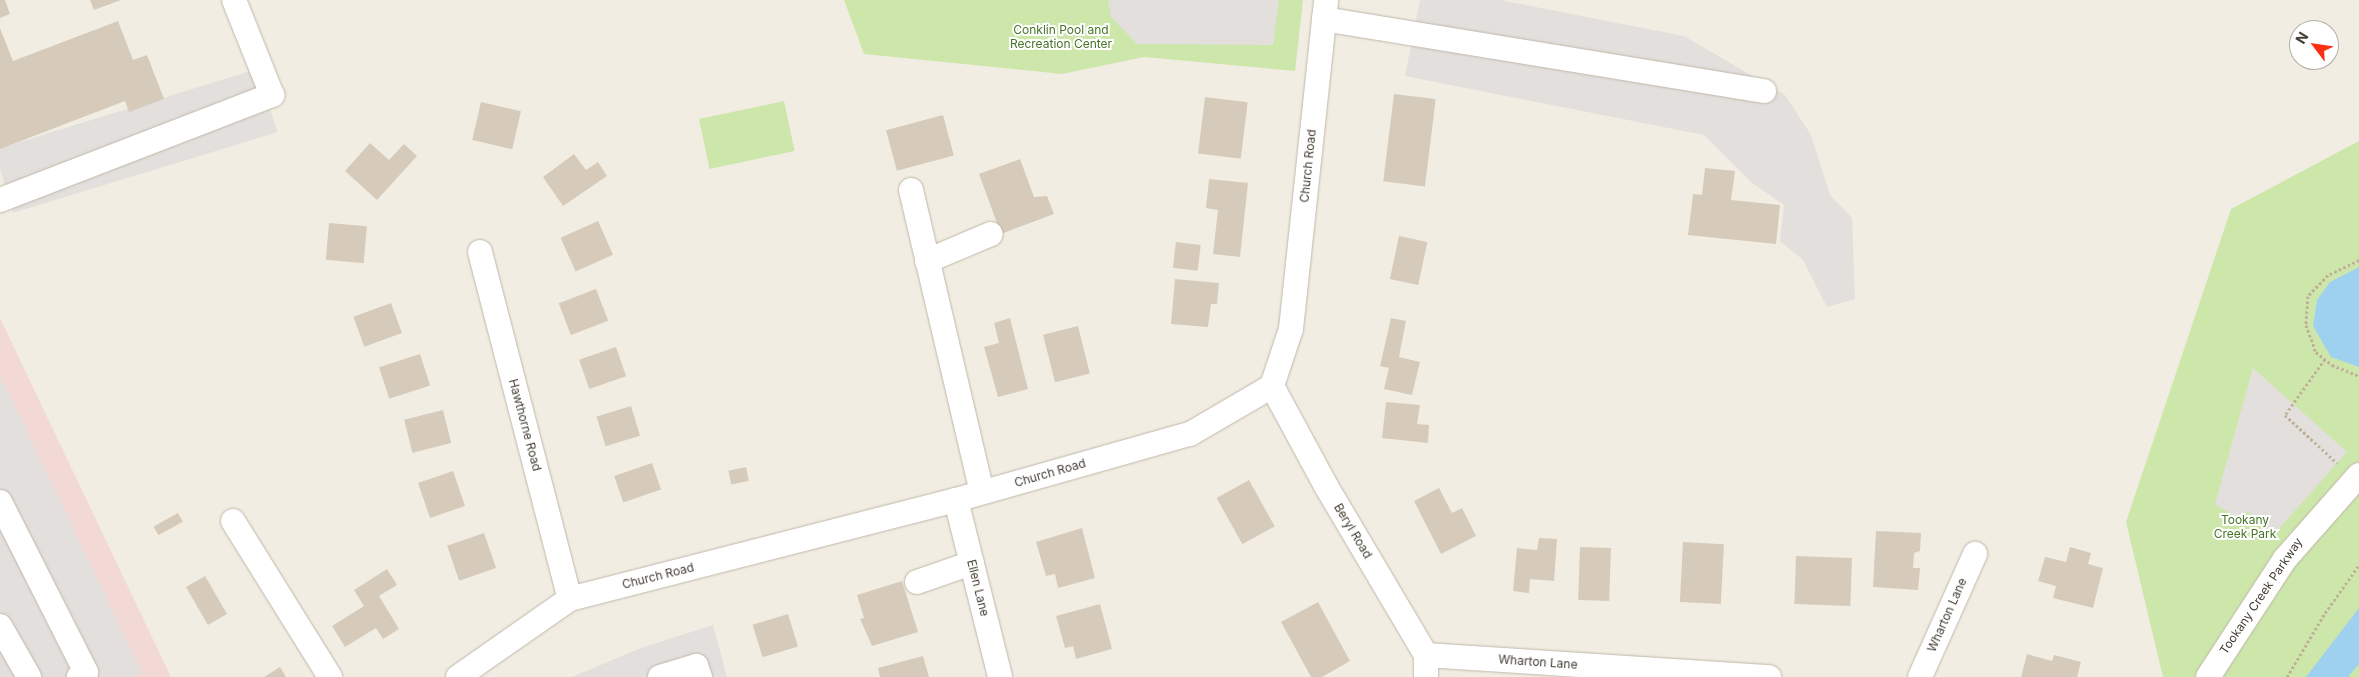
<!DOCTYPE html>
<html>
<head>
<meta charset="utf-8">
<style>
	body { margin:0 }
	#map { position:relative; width:2359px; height:677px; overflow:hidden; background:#f2ede3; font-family:Inter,sans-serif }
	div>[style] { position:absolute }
	.medical>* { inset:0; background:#f3d9d6 }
	.green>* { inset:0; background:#cde7ab; transform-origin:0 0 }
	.parking>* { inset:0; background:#e2dfdc; transform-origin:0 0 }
	.water>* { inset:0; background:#9ed0f0 }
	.building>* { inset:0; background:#d6cbbb; transform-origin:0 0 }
	.path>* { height:3px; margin-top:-1.5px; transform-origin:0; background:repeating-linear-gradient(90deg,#bfb097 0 2.5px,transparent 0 5px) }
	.roads { filter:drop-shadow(0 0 1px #c0b7a9) drop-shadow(0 0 1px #c0b7a9) }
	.minor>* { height:24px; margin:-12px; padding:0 12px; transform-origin:12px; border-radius:12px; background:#fff }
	span { translate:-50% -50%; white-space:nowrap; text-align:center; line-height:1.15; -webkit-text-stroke:4px #fff; paint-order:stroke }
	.park-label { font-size:12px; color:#467427 }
	.street-label { font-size:12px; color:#433d33 }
	.north { position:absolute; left:2289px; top:20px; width:50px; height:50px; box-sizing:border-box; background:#fff; border:1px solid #b4b1ad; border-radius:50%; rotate:301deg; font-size:14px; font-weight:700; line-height:20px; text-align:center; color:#433d33 }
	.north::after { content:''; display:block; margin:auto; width:18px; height:22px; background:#fb2f11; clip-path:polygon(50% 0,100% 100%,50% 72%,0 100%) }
</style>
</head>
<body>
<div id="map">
	<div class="medical">
		<i style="clip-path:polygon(0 318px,171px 677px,0 677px)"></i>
	</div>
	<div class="green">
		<i style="clip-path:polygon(844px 0,1303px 0,1295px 71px,1144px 57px,1062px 74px,864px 54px)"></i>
		<i style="left:784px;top:101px;width:51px;height:87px;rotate:78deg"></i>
		<i style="clip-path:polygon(2359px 141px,2359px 677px,2163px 677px,2126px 522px,2231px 209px)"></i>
	</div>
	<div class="parking">
		<i style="clip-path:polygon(1108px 0,1279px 0,1273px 45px,1137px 44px,1111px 17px)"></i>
		<i style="clip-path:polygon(1420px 0,1500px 0,1684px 36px,1785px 95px,1811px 135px,1830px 195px,1852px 218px,1855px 299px,1827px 307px,1803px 260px,1780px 241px,1784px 205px,1751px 182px,1704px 135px,1405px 76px)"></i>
		<i style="left:258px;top:69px;width:66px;height:276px;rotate:73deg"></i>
		<i style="clip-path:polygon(2253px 368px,2347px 452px,2267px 542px,2262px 524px,2247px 511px,2241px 520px,2215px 504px)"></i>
		<i style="clip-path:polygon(0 375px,142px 673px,133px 677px,0 677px)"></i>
		<i style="clip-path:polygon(713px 625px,727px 677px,572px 677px,641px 648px)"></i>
	</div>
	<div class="water">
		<i style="clip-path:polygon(2359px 267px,2359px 367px,2331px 357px,2313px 326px,2317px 300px,2330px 282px)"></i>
		<i style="clip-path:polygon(2359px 608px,2359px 664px,2348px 677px,2306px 677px)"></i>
	</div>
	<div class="building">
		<i style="clip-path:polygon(0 0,5px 0,10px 14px,0 18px)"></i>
		<i style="clip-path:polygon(90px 0,121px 0,94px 10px)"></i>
		<i style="clip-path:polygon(118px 21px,133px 60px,147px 55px,164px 99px,129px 112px,125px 101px,0 149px,0 28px,13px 61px)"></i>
		<i style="left:1394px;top:94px;width:42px;height:88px;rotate:7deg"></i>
		<i style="left:1205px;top:97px;width:43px;height:57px;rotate:7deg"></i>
		<i style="left:481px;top:102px;width:41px;height:39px;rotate:13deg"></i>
		<i style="left:943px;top:115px;width:42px;height:59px;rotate:75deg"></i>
		<i style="clip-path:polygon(370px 143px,389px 160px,404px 144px,417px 156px,377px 200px,345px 171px)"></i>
		<i style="clip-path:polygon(574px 154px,586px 170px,598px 162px,607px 176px,563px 206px,543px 177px)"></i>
		<i style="clip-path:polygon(1020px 159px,1034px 197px,1047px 196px,1054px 214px,1001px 234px,979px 174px)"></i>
		<i style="clip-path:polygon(1705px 168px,1735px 171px,1731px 200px,1780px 205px,1776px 244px,1688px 235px,1693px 194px,1702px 195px)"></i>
		<i style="clip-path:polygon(1209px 179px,1248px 183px,1240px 257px,1213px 254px,1218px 210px,1206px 208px)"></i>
		<i style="left:598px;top:221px;width:37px;height:41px;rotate:66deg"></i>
		<i style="left:329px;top:223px;width:38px;height:37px;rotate:5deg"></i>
		<i style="left:1399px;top:236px;width:29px;height:44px;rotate:12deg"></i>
		<i style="left:1176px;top:242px;width:25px;height:26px;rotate:7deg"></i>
		<i style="clip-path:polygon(1175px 279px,1219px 283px,1217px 304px,1211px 304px,1208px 327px,1171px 324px)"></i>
		<i style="left:596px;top:289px;width:34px;height:40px;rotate:69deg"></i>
		<i style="left:391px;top:303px;width:32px;height:40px;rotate:70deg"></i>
		<i style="clip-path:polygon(1010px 318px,1028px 389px,998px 397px,984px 347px,999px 343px,994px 323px)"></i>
		<i style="clip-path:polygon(1391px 318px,1406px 321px,1399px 357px,1420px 362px,1412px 395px,1384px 389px,1389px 368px,1380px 366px)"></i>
		<i style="left:1078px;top:326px;width:49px;height:36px;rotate:76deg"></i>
		<i style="left:616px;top:347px;width:31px;height:39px;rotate:71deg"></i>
		<i style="left:420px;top:354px;width:33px;height:43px;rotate:72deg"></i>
		<i style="clip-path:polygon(1386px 402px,1420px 405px,1417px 424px,1429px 425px,1428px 443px,1382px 438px)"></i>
		<i style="left:631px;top:406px;width:31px;height:36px;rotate:73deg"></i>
		<i style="left:443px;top:410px;width:34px;height:40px;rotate:76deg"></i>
		<i style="left:652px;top:463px;width:28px;height:40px;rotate:71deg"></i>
		<i style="left:746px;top:467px;width:14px;height:18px;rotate:78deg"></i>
		<i style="left:453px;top:471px;width:37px;height:37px;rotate:71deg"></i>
		<i style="left:1249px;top:480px;width:53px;height:37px;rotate:61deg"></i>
		<i style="clip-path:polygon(1439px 488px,1452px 513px,1462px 508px,1476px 536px,1441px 554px,1414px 501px)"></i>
		<i style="left:178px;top:513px;width:10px;height:28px;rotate:61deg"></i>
		<i style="clip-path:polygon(1082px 528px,1095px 578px,1058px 588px,1055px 574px,1046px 576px,1036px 542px)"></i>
		<i style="clip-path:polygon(1876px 531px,1921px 533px,1920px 551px,1914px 553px,1913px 568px,1920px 568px,1918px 590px,1873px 587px)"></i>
		<i style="left:484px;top:533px;width:37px;height:39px;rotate:71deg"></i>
		<i style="clip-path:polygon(1539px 538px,1557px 539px,1554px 581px,1530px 579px,1529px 593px,1513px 591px,1517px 548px,1537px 550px)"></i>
		<i style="left:1683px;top:542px;width:41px;height:60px;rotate:3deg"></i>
		<i style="left:1580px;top:547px;width:31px;height:53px;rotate:2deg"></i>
		<i style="clip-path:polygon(2070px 547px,2091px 553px,2088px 564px,2103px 568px,2093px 608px,2053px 598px,2056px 586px,2038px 581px,2045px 557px,2066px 562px)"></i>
		<i style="left:1796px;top:556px;width:56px;height:48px;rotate:2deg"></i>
		<i style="clip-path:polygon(387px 569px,397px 585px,379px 596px,399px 629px,383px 639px,376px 628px,345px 647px,332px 626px,364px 606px,354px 590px)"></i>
		<i style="left:205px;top:576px;width:44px;height:22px;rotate:60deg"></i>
		<i style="clip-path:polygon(902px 581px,918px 632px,872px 646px,860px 619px,864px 618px,857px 595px)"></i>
		<i style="clip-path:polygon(1318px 602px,1350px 661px,1322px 677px,1311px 677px,1281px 622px)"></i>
		<i style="clip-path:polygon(1100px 604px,1112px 649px,1076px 659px,1073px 646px,1065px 648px,1056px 616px)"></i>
		<i style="left:788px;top:614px;width:34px;height:37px;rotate:73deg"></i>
		<i style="clip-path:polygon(2027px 654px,2052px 661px,2054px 655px,2081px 662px,2077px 677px,2021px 677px)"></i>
		<i style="clip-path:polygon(923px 656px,929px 677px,880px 677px,878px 668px)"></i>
		<i style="clip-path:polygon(280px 667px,286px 677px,264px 677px)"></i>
	</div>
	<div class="path">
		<i style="left:2359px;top:260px;width:34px;rotate:154deg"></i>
		<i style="left:2328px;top:275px;width:29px;rotate:134deg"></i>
		<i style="left:2308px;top:296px;width:29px;rotate:94deg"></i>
		<i style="left:2306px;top:325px;width:29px;rotate:70deg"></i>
		<i style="left:2316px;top:352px;width:21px;rotate:39deg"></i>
		<i style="left:2332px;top:365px;width:29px;rotate:22deg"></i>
		<i style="left:2325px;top:359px;width:69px;rotate:125.5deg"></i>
		<i style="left:2285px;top:415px;width:71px;rotate:42.7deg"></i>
		<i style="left:2287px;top:677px;width:74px;rotate:-59.3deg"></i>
		<i style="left:2325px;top:613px;width:59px;rotate:-54.7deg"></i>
	</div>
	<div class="roads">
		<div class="minor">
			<i style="left:1324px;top:19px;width:446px;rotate:9.3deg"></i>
			<i style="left:911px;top:190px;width:310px;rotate:76.8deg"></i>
			<i style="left:0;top:200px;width:292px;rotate:-21.1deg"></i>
			<i style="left:272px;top:95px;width:102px;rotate:-111.8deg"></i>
			<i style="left:480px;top:252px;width:358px;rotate:75.5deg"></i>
			<i style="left:927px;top:261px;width:69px;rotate:-22.9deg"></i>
			<i style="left:1272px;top:386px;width:114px;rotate:61.6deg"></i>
			<i style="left:1326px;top:486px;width:196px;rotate:59.4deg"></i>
			<i style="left:1426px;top:655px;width:22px;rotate:90deg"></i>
			<i style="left:956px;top:500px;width:182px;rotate:76deg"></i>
			<i style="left:0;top:502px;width:191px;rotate:63.2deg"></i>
			<i style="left:86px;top:672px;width:9px;rotate:144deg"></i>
			<i style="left:233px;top:521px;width:184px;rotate:58.1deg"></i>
			<i style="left:917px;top:582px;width:58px;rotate:-19.1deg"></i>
			<i style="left:0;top:626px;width:59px;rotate:60.4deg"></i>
			<i style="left:1426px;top:655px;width:344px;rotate:3.7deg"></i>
			<i style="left:458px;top:677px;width:136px;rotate:-34.9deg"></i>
			<i style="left:570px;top:599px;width:398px;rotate:-14.4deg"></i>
			<i style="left:956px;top:500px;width:243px;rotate:-15.8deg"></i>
			<i style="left:1190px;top:434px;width:95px;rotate:-30.3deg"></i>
			<i style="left:1272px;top:386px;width:60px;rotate:-71.6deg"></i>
			<i style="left:1291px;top:329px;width:331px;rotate:-83.9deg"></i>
			<i style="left:660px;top:677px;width:38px;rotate:-17deg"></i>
			<i style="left:696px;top:666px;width:12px;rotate:70deg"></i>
			<i style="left:1920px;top:677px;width:135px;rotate:-65.9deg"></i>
			<i style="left:2208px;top:677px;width:141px;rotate:-56.9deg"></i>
			<i style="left:2285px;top:559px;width:112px;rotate:-48.6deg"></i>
		</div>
	</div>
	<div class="park-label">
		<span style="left:1061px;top:37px">Conklin Pool and<br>Recreation Center</span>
		<span style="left:2245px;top:527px">Tookany<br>Creek Park</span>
	</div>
	<div class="street-label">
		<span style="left:1308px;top:166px;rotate:-84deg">Church Road</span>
		<span style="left:525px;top:425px;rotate:75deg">Hawthorne Road</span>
		<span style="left:1050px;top:473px;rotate:-16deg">Church Road</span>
		<span style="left:1353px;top:531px;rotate:59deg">Beryl Road</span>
		<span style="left:658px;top:576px;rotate:-14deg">Church Road</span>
		<span style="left:978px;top:588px;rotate:76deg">Ellen Lane</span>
		<span style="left:2261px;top:596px;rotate:-56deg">Tookany Creek Parkway</span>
		<span style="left:1947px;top:615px;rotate:-66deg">Wharton Lane</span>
		<span style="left:1538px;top:662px;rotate:4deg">Wharton Lane</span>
	</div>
	<div class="north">N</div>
</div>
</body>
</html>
